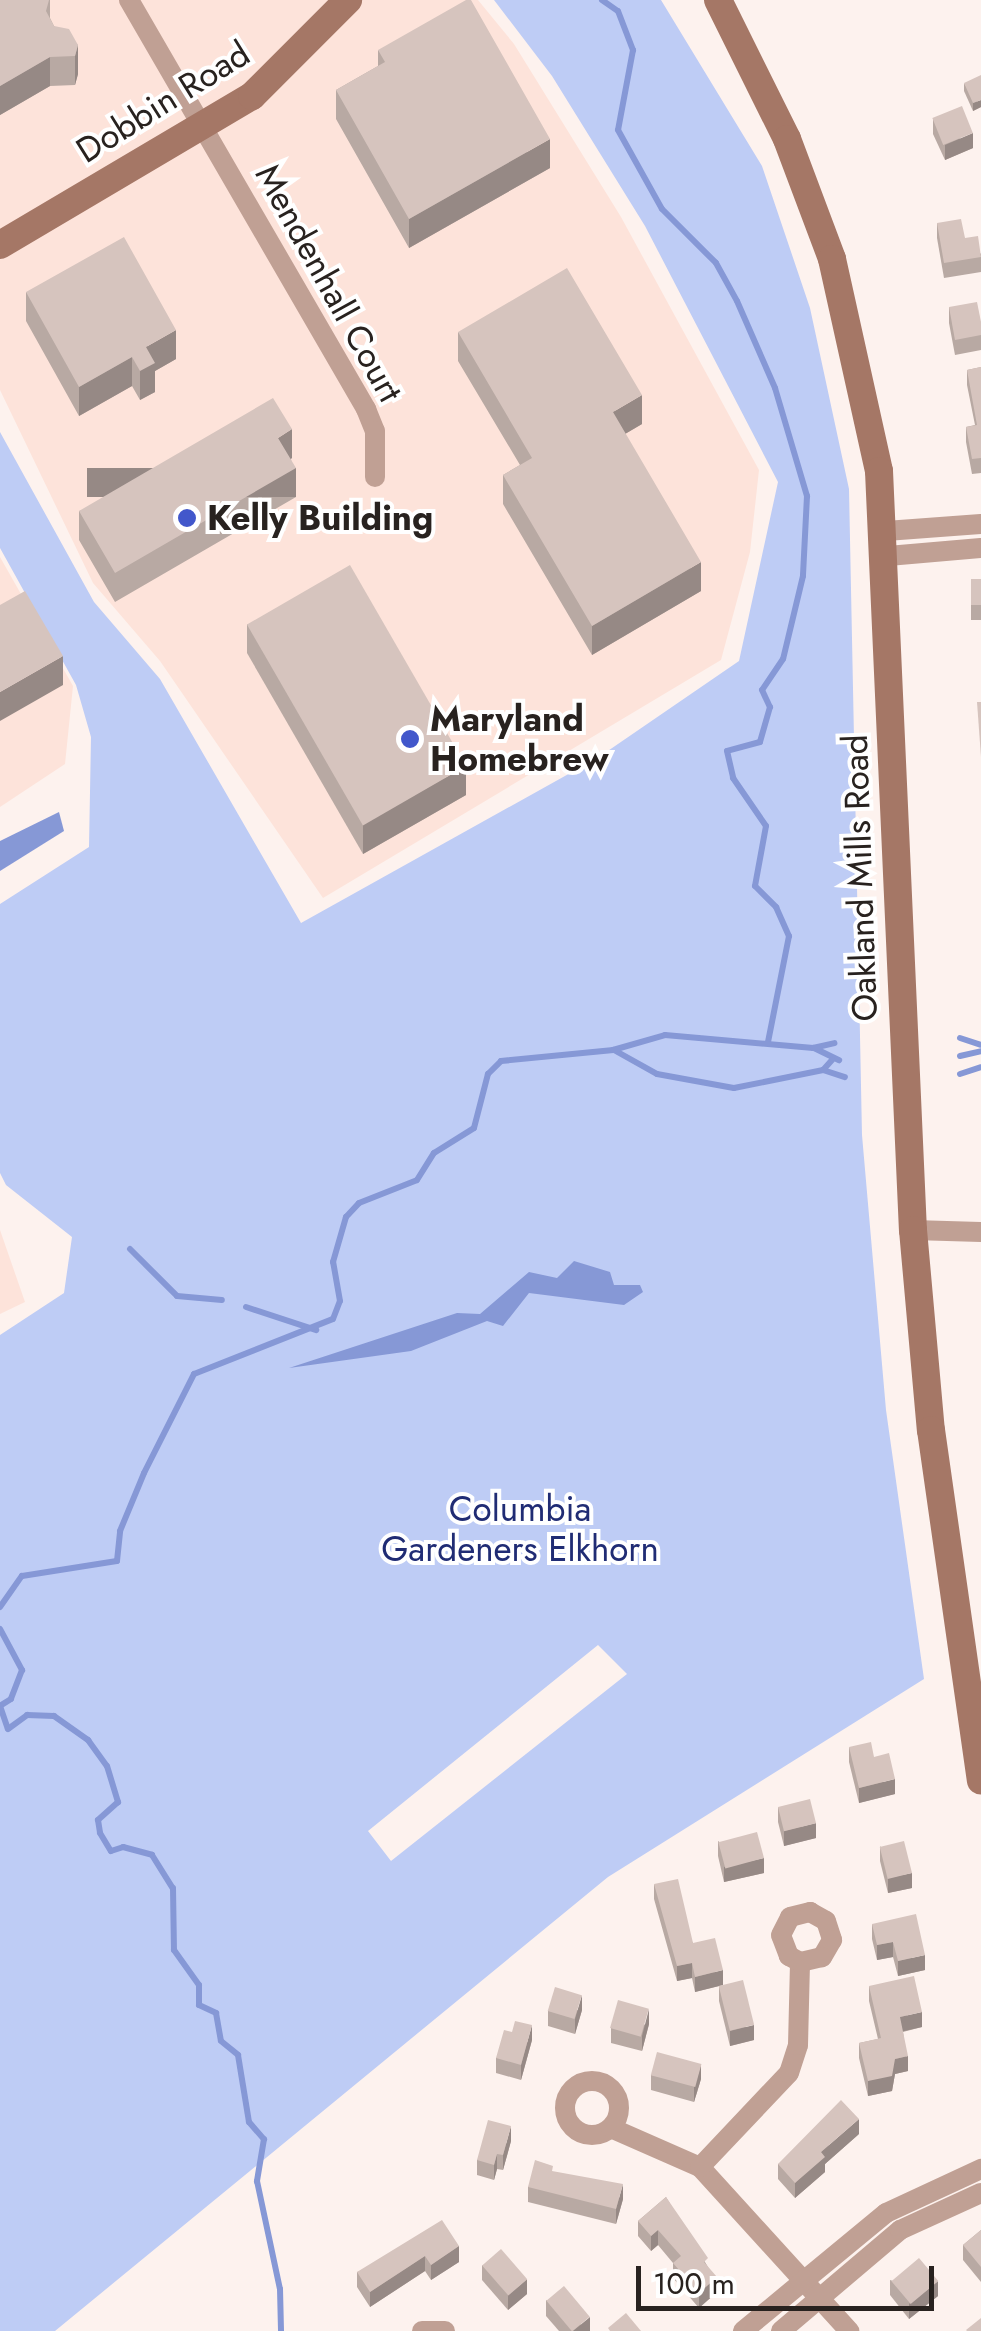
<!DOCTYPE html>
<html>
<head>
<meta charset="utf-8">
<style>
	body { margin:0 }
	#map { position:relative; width:981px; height:2331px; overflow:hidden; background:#fdf2ee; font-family:Jost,sans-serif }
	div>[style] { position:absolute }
	.built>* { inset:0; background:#fde3da }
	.green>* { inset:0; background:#beccf5 }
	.water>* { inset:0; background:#8698d6 }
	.stream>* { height:6px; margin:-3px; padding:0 3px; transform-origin:3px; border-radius:3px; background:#8698d6 }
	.street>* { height:20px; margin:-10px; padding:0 10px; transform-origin:10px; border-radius:10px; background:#c0a094 }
	.street>.ring { margin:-10px; padding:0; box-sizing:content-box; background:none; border:20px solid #c0a094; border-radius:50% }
	.secondary>* { height:28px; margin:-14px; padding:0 14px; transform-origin:14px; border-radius:14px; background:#a57766 }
	.wall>* { inset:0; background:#b8a9a3; transform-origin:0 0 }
	.shaded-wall>* { inset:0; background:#968985; transform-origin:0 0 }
	.building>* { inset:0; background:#d6c4be; transform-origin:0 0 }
	.dots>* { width:28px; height:28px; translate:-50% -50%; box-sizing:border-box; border:5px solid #fff; border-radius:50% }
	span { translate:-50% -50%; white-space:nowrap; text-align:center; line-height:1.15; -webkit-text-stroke:8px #fff; paint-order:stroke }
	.street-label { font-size:35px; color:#28221f }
	.poi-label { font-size:35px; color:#28221f; font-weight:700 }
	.left { translate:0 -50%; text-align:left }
	.park-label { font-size:35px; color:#202c74 }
	.scale { position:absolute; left:636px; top:2266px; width:298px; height:45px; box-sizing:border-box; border:5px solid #28221f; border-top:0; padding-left:12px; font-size:30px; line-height:35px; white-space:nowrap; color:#28221f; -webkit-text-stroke:8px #fff; paint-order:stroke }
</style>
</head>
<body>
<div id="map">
	<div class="built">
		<i style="clip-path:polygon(0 0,478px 0,514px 44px,621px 217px,759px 470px,750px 552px,721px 660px,323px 898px,160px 661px,93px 583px,0 390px)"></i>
		<i style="clip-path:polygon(0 557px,73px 686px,65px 764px,0 807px)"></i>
		<i style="clip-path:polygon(0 1230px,25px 1302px,0 1314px)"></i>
	</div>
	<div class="green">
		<i style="clip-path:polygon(evenodd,494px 0,661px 0,762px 166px,810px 308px,849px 489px,862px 1135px,886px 1410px,924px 1679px,608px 1877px,55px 2331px,0 2331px,0 1335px,64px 1293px,72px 1237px,6px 1185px,0 1173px,0 904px,89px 847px,91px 737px,76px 685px,0 548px,0 432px,94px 602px,160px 679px,301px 923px,599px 757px,739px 661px,778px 482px,645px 226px,552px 76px,494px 0,598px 1645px,627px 1674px,391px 1861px,368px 1831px,598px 1645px)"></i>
	</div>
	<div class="water">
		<i style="clip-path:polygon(59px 812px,64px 831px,0 871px,0 841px)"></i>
		<i style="clip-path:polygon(574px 1261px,610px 1272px,614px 1285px,640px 1285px,643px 1292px,624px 1305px,529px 1293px,503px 1326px,487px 1321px,411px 1351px,289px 1368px,457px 1313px,480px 1314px,529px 1272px,557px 1278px)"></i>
	</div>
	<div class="stream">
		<i style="left:602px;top:0;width:19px;rotate:35deg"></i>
		<i style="left:618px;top:11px;width:42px;rotate:69deg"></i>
		<i style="left:633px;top:50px;width:81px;rotate:100.6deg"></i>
		<i style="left:618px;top:130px;width:90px;rotate:60.9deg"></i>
		<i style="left:662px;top:209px;width:76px;rotate:45deg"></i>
		<i style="left:716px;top:263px;width:43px;rotate:61.1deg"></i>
		<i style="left:737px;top:301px;width:95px;rotate:66.4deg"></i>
		<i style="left:775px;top:388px;width:113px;rotate:73.5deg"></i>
		<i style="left:807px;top:496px;width:80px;rotate:92.9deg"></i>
		<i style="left:803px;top:576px;width:85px;rotate:103.5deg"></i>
		<i style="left:783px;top:659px;width:37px;rotate:124deg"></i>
		<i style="left:762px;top:690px;width:19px;rotate:65deg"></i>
		<i style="left:770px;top:707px;width:36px;rotate:106deg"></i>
		<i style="left:760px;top:742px;width:34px;rotate:165deg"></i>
		<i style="left:727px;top:751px;width:28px;rotate:77deg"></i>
		<i style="left:733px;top:778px;width:58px;rotate:55.5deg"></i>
		<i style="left:766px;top:826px;width:61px;rotate:100.4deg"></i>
		<i style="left:755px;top:886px;width:30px;rotate:45deg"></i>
		<i style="left:776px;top:907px;width:32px;rotate:66deg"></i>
		<i style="left:789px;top:936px;width:108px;rotate:101.2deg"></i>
		<i style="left:960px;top:1038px;width:22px;rotate:18deg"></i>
		<i style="left:814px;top:1048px;width:28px;rotate:26deg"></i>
		<i style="left:614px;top:1050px;width:49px;rotate:29.2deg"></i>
		<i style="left:657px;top:1074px;width:78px;rotate:10.3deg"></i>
		<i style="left:734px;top:1088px;width:91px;rotate:-11.4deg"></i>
		<i style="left:960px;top:1056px;width:22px;rotate:-13deg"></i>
		<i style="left:832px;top:1060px;width:13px;rotate:132deg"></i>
		<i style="left:823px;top:1070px;width:23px;rotate:18deg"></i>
		<i style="left:960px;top:1074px;width:22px;rotate:-18deg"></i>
		<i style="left:130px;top:1249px;width:66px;rotate:45deg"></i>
		<i style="left:177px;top:1296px;width:45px;rotate:5.1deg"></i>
		<i style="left:246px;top:1307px;width:74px;rotate:18.2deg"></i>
		<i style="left:0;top:1607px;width:38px;rotate:-55deg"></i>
		<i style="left:22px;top:1576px;width:96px;rotate:-9deg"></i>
		<i style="left:117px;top:1561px;width:30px;rotate:-84deg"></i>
		<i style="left:120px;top:1531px;width:63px;rotate:-67.5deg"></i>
		<i style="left:144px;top:1473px;width:111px;rotate:-63.2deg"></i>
		<i style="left:194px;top:1374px;width:149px;rotate:-21.6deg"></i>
		<i style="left:333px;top:1319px;width:19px;rotate:-69deg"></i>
		<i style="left:340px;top:1301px;width:40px;rotate:-100deg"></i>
		<i style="left:333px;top:1262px;width:47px;rotate:-73.9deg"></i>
		<i style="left:346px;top:1217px;width:19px;rotate:-47deg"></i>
		<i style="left:359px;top:1203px;width:62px;rotate:-21.6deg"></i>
		<i style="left:417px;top:1180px;width:32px;rotate:-58deg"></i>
		<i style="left:434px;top:1153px;width:47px;rotate:-32deg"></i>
		<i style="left:474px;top:1128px;width:56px;rotate:-75.5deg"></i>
		<i style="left:488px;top:1074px;width:18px;rotate:-45deg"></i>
		<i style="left:501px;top:1061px;width:113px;rotate:-5.6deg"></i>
		<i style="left:613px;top:1050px;width:54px;rotate:-16.1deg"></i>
		<i style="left:665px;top:1035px;width:149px;rotate:5deg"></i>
		<i style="left:813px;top:1048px;width:22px;rotate:-13deg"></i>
		<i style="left:0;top:1629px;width:47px;rotate:61.8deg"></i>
		<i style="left:22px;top:1670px;width:31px;rotate:111deg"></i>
		<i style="left:11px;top:1699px;width:13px;rotate:148deg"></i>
		<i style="left:0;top:1706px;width:24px;rotate:71deg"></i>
		<i style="left:8px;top:1729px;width:24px;rotate:-36deg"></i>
		<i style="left:27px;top:1715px;width:27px;rotate:2deg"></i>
		<i style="left:54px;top:1716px;width:42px;rotate:35.2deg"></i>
		<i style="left:88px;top:1740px;width:32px;rotate:54deg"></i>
		<i style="left:107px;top:1766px;width:38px;rotate:73deg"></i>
		<i style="left:118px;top:1802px;width:27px;rotate:138deg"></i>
		<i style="left:98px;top:1820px;width:13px;rotate:81deg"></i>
		<i style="left:100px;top:1833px;width:21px;rotate:59deg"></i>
		<i style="left:111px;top:1851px;width:13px;rotate:-18deg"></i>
		<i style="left:123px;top:1847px;width:30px;rotate:15deg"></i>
		<i style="left:152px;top:1855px;width:39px;rotate:58deg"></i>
		<i style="left:173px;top:1888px;width:62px;rotate:89.1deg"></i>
		<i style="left:174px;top:1950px;width:43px;rotate:54.5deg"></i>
		<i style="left:199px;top:1985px;width:20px;rotate:90deg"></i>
		<i style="left:199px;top:2005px;width:19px;rotate:25deg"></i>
		<i style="left:216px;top:2013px;width:28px;rotate:80deg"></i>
		<i style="left:221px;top:2041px;width:22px;rotate:39deg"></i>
		<i style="left:238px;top:2055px;width:68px;rotate:80.7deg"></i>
		<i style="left:249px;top:2122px;width:23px;rotate:49deg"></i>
		<i style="left:264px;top:2139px;width:43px;rotate:99.5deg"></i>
		<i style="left:257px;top:2181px;width:110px;rotate:78deg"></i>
		<i style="left:280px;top:2289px;width:42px;rotate:88.6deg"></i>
	</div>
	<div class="street">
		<i style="left:129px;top:0;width:473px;rotate:59.9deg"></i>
		<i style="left:366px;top:409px;width:24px;rotate:68deg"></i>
		<i style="left:375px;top:431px;width:46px;rotate:90deg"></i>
		<i style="left:886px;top:531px;width:95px;rotate:-4.2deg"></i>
		<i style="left:888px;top:556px;width:93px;rotate:-4.9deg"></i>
		<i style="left:913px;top:1230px;width:68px;rotate:1.7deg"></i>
		<i class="ring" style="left:565px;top:2081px;width:34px;height:34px"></i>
		<i style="left:611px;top:2128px;width:97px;rotate:23.7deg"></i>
		<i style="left:700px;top:2167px;width:222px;rotate:47.7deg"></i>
		<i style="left:700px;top:2167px;width:129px;rotate:-46.6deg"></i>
		<i style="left:789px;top:2073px;width:29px;rotate:-72deg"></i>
		<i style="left:798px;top:2045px;width:83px;rotate:-88.6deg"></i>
		<i style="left:800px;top:1962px;width:13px;rotate:-151deg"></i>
		<i style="left:789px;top:1956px;width:22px;rotate:-111deg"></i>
		<i style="left:781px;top:1935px;width:20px;rotate:-63deg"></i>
		<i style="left:790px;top:1917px;width:21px;rotate:-14deg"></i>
		<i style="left:810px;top:1912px;width:18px;rotate:29deg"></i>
		<i style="left:826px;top:1921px;width:20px;rotate:72deg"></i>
		<i style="left:832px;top:1940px;width:20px;rotate:120deg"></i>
		<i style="left:822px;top:1957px;width:23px;rotate:167deg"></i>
		<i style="left:422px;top:2331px;width:23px"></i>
		<i style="left:743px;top:2331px;width:185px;rotate:-39.5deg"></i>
		<i style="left:886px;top:2213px;width:105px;rotate:-24.9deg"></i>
		<i style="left:781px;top:2331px;width:156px;rotate:-40.3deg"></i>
		<i style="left:900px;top:2230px;width:89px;rotate:-24.6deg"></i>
	</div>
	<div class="secondary">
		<i style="left:718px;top:0;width:155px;rotate:63.6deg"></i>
		<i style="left:787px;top:139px;width:128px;rotate:69.4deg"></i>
		<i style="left:832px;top:259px;width:217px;rotate:77.5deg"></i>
		<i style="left:879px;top:471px;width:760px;rotate:87.44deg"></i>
		<i style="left:913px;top:1230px;width:201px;rotate:84.9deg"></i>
		<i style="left:931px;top:1430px;width:354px;rotate:81.9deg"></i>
		<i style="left:0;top:245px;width:293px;rotate:-30.6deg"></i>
		<i style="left:252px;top:96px;width:136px;rotate:-45deg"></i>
	</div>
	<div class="wall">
		<i style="clip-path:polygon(0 0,50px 0,50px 18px,54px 26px,78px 45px,78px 74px,75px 85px,50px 86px,0 115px)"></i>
		<i style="clip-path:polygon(378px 50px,550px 168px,409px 248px,336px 119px,336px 90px,378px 66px)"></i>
		<i style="clip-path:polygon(964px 83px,981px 107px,973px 111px,964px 91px)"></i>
		<i style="clip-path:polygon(933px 119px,973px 148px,945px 160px,933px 134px)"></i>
		<i style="clip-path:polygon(937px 223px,965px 238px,981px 254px,981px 272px,944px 278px,937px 238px)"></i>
		<i style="clip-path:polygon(26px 292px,176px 359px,155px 371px,155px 392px,140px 400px,132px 386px,79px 416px,26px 321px)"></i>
		<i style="clip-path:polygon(949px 307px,981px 322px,981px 350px,955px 355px,949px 323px)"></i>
		<i style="clip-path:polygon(458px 332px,642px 424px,625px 434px,701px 591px,592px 655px,503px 504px,503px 475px,520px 465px,458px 361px)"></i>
		<i style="clip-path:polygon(981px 367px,981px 473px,972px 474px,966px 442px,966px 427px,975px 425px,967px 385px,967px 370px)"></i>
		<i style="clip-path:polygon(292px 458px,291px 459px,296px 497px,115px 602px,79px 540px,79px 511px)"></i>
		<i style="left:981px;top:579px;width:41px;height:10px;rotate:90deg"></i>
		<i style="clip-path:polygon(247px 624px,466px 795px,363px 854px,247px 653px)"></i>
		<i style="clip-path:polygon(849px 1747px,895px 1794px,859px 1803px,849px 1762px)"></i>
		<i style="clip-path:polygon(778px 1807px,816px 1838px,784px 1846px,778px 1822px)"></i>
		<i style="clip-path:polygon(718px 1841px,764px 1873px,724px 1882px,718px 1856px)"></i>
		<i style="clip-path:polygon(880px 1846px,912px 1888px,888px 1893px,880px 1861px)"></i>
		<i style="clip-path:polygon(654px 1884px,693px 1943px,723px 1985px,695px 1992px,692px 1978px,677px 1981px,654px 1899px)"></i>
		<i style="clip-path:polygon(872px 1924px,925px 1970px,898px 1976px,893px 1957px,877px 1960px,872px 1939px)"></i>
		<i style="clip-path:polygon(719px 1986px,754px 2040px,730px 2046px,719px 2001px)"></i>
		<i style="clip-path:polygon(869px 1986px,922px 2027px,903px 2032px,908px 2071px,895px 2074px,892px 2091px,868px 2096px,859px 2058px,859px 2043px,878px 2039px,869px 2001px)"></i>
		<i style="clip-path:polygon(582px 2010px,575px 2034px,548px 2026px,548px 2011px)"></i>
		<i style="clip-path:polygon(649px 2024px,642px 2051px,611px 2043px,611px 2028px)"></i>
		<i style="clip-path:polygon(532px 2040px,521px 2080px,496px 2073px,496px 2058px)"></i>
		<i style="clip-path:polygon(651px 2075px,701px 2079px,694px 2102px,651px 2090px)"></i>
		<i style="clip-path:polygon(859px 2134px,825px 2164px,825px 2172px,795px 2198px,778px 2179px,778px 2164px)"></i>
		<i style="clip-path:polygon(511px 2141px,503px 2170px,497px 2169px,494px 2180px,477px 2175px,477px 2160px)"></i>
		<i style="clip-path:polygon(553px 2172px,623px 2199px,616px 2224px,528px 2202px,528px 2187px)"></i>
		<i style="clip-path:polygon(666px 2197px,708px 2267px,717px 2292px,699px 2308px,673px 2278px,673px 2263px,658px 2245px,651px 2251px,638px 2236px,638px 2221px)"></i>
		<i style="clip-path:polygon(981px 2230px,981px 2282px,963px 2260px,963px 2245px)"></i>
		<i style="clip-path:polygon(459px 2246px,459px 2262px,431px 2280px,425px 2271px,370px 2307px,357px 2287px,357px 2272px)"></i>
		<i style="clip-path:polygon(482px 2265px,527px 2294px,508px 2310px,482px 2280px)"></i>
		<i style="clip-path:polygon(890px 2280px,938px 2296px,909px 2319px,890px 2295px)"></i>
		<i style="clip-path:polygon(546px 2300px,590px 2331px,559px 2331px,546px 2316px)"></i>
	</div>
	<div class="shaded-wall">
		<i style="clip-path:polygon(78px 45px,78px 74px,75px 85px,75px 56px)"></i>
		<i style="clip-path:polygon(50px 57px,50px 86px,0 115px,0 86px)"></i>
		<i style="clip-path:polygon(981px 100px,981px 107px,973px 111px,973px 103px)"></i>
		<i style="clip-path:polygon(973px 133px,973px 148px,945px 160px,945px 145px)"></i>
		<i style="clip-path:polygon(550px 139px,550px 168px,409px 248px,409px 219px)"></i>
		<i style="clip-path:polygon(176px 330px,176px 359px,155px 371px,155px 392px,140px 400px,140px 371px,146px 347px)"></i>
		<i style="clip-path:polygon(132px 357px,132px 386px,79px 416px,79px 387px)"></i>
		<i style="clip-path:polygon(642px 395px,642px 424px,613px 441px,613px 412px)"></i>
		<i style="clip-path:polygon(292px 429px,292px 458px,278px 467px,278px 438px)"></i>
		<i style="left:296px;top:468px;width:29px;height:209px;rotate:90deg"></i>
		<i style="clip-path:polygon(701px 562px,701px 591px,592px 655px,592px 626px)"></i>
		<i style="clip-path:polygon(63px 656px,63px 685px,0 721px,0 692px)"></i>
		<i style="clip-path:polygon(466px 766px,466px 795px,363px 854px,363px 824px)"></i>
		<i style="clip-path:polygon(895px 1779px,895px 1794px,859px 1803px,859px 1788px)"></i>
		<i style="clip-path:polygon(816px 1823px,816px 1838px,784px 1846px,784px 1831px)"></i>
		<i style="clip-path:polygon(764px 1858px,764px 1873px,724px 1882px,724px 1867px)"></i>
		<i style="clip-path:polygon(912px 1873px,912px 1888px,888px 1893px,888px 1878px)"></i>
		<i style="clip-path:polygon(893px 1942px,893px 1957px,877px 1960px,877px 1945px)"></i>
		<i style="clip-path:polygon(925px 1955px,925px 1970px,898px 1976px,898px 1961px)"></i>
		<i style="clip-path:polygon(692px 1963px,692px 1978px,677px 1981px,677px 1966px)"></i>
		<i style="clip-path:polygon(723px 1970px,723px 1985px,695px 1992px,695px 1977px)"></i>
		<i style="clip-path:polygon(582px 1995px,582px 2010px,575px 2034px,575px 2019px)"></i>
		<i style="clip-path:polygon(649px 2009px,649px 2024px,642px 2051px,642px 2036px)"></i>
		<i style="clip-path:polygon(922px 2012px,922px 2027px,900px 2032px,900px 2017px)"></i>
		<i style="clip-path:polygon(532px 2025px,532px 2040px,521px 2080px,521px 2065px)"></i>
		<i style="clip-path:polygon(754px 2025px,754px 2040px,730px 2046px,730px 2031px)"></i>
		<i style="clip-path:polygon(908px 2056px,908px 2071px,895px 2074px,892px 2091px,868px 2096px,868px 2081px,895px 2059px)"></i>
		<i style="clip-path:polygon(701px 2064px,701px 2079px,694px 2102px,694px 2087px)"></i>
		<i style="clip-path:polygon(859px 2119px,859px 2134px,825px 2164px,825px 2172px,795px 2198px,795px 2183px,821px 2152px)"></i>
		<i style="clip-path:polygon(511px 2126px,511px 2141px,503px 2170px,503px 2155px)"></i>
		<i style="clip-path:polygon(497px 2154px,497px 2169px,494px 2180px,494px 2165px)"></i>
		<i style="clip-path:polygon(623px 2184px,623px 2199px,616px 2224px,616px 2209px)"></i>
		<i style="clip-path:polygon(658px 2230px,658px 2245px,651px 2251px,651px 2236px)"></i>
		<i style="clip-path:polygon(459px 2246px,459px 2262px,431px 2280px,431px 2265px)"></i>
		<i style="clip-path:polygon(425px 2256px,425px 2271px,370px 2307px,370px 2292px)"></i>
		<i style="clip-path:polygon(717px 2277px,717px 2292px,699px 2308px,699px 2293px)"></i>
		<i style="clip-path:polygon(527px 2279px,527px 2294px,508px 2310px,508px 2295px)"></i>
		<i style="clip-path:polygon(938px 2281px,938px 2296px,909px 2319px,909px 2304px)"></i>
		<i style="clip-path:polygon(590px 2317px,590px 2331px,573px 2331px)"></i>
	</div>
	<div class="building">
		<i style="clip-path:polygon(0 0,49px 0,46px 11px,54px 26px,69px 29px,78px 45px,75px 56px,50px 57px,0 86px)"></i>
		<i style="clip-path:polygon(466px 0,471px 0,550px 139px,409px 219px,336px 90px,385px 62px,378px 50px)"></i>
		<i style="clip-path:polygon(981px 75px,981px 100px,973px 103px,964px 83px)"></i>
		<i style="left:962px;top:106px;width:29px;height:32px;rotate:68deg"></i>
		<i style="clip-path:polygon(961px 219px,965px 238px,978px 236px,981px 257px,944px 263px,937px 223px)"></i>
		<i style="clip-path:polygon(124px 237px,176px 330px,146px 347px,155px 363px,140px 371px,132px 357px,79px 387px,26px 292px)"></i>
		<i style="clip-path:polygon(567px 268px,642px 395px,613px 412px,701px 562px,592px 626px,503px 475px,532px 458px,458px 332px)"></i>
		<i style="clip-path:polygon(977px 302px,981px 322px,981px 335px,955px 340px,949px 307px)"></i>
		<i style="clip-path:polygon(981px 367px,981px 458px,972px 459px,966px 427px,977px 425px,967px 370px)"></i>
		<i style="clip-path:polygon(273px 398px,292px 429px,278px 438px,296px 468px,115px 573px,79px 511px)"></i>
		<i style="left:350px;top:565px;width:232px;height:119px;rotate:60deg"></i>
		<i style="left:981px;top:579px;width:26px;height:10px;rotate:90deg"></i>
		<i style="clip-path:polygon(25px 591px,63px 656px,0 692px,0 605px)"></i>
		<i style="clip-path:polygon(977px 702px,981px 702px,981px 757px)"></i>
		<i style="clip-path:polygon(871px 1742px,874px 1757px,889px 1753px,895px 1779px,859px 1788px,849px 1747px)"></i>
		<i style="left:810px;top:1799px;width:25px;height:33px;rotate:76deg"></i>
		<i style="left:757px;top:1832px;width:27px;height:40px;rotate:75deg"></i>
		<i style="left:904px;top:1841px;width:33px;height:25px;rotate:76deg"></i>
		<i style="clip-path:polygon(678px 1879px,693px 1943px,715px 1938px,723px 1970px,695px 1977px,692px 1963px,677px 1966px,654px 1884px)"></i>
		<i style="clip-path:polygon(916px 1914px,925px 1955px,898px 1961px,893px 1942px,877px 1945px,872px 1924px)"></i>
		<i style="clip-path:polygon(914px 1976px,922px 2012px,900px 2017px,908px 2056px,895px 2059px,892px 2076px,868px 2081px,859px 2043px,881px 2038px,869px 1986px)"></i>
		<i style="left:743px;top:1980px;width:46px;height:25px;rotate:76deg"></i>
		<i style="left:555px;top:1987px;width:28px;height:25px;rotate:17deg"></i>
		<i style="left:618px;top:2000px;width:32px;height:29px;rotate:16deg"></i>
		<i style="clip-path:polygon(515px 2021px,532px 2025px,521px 2065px,496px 2058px,504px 2030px,512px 2032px)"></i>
		<i style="left:657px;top:2052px;width:46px;height:24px;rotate:15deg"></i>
		<i style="clip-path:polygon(841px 2100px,859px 2119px,821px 2152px,825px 2157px,795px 2183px,778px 2164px)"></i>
		<i style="clip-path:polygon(488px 2120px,511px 2126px,503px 2155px,497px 2154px,494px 2165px,477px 2160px)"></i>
		<i style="clip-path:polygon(535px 2160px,553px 2166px,552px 2171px,623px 2184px,616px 2209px,528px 2187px)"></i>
		<i style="clip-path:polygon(666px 2197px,708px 2258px,704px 2262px,717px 2277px,699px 2293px,673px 2263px,681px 2256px,658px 2230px,651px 2236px,638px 2221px)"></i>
		<i style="clip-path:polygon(442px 2220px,459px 2246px,431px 2265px,425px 2256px,370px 2292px,357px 2272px)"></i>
		<i style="clip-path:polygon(981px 2230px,981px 2267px,963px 2245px)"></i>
		<i style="left:501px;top:2249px;width:40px;height:25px;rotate:49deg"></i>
		<i style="left:919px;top:2258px;width:30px;height:36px;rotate:50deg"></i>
		<i style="left:564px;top:2286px;width:40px;height:23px;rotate:50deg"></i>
		<i style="clip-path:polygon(626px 2313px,641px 2331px,610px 2331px,608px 2328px)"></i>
		<i style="clip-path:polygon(981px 2318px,981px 2331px,967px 2331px,966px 2330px)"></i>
	</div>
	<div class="dots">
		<i style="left:187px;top:518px;background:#4257cb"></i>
		<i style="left:410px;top:739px;background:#4257cb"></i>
	</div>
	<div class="street-label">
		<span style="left:163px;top:102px;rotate:-32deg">Dobbin Road</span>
		<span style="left:329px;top:283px;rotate:61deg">Mendenhall Court</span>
		<span style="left:860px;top:878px;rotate:-92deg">Oakland Mills Road</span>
	</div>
	<div class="poi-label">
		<span class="left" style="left:207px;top:518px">Kelly Building</span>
		<span class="left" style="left:430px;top:739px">Maryland<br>Homebrew</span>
	</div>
	<div class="park-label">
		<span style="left:520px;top:1529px">Columbia<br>Gardeners Elkhorn</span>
	</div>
	<div class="scale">100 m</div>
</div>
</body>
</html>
